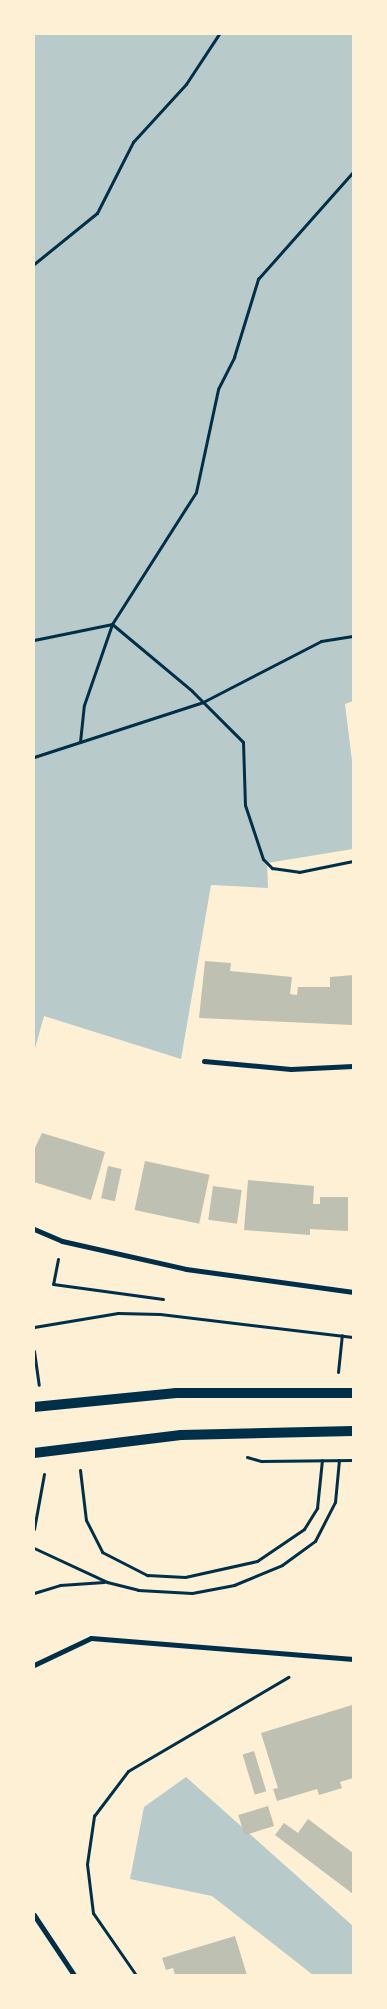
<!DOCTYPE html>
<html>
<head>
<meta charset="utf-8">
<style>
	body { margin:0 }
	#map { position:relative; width:387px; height:2009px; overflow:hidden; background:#fdf0d5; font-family:"Asap Condensed",sans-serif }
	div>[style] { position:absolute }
	.green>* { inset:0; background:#b9caca }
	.building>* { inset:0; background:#bec0b2; transform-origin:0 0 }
	.path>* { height:3px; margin:-1.5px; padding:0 1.5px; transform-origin:1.5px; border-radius:1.5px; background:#003049 }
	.minor>* { height:5px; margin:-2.5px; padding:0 2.5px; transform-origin:2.5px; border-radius:2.5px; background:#003049 }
	.secondary>* { height:10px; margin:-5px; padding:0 5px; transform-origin:5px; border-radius:5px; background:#003049 }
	span { translate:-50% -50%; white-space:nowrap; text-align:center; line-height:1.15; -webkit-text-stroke:4px #fdf0d5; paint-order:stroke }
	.frame { position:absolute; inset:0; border:35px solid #fdf0d5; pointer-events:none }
</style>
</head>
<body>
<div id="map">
	<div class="green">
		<i style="clip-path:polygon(34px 34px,353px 34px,353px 701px,345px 704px,353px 769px,353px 849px,267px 863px,268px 888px,211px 885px,181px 1059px,44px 1016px,34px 1052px)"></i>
		<i style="clip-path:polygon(186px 1777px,353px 1926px,353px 1975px,313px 1975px,212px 1896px,130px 1879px,144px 1807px)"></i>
	</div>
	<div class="building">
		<i style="clip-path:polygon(205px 961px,231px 963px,230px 971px,292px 977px,290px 994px,297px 995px,298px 987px,330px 987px,330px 977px,353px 975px,353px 1025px,199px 1018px)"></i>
		<i style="clip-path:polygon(42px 1133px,105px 1152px,91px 1200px,34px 1182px,34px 1150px)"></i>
		<i style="left:145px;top:1161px;width:66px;height:50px;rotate:12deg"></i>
		<i style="left:108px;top:1166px;width:14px;height:33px;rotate:12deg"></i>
		<i style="clip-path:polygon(248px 1180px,314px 1186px,313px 1204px,320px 1204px,320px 1197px,348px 1197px,348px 1231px,310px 1229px,310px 1235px,244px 1230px)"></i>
		<i style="left:213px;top:1186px;width:29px;height:34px;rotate:8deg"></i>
		<i style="clip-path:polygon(352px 1705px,353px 1778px,340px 1782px,342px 1788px,319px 1795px,317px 1789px,277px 1801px,273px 1789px,278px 1788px,261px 1733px)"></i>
		<i style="left:254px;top:1751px;width:42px;height:12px;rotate:73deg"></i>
		<i style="left:268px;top:1806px;width:21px;height:31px;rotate:73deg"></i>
		<i style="clip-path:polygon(308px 1819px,353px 1853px,353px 1894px,275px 1835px,284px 1823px,298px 1833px)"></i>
		<i style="clip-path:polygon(235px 1936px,247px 1975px,175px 1975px,173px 1968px,166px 1970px,162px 1958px)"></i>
	</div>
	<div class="path">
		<i style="left:34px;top:264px;width:81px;rotate:-39deg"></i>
		<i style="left:97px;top:213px;width:80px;rotate:-63.1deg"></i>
		<i style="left:133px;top:142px;width:79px;rotate:-47.6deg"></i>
		<i style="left:186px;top:84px;width:60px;rotate:-56.6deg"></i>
		<i style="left:34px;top:640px;width:80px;rotate:-11.6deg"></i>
		<i style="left:112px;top:624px;width:104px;rotate:39.9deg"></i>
		<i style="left:192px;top:691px;width:72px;rotate:45deg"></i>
		<i style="left:243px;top:742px;width:63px;rotate:88.2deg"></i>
		<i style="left:245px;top:805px;width:57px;rotate:71.6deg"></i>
		<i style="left:263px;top:859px;width:13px;rotate:45deg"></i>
		<i style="left:272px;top:868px;width:27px;rotate:8deg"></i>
		<i style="left:299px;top:872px;width:55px;rotate:-11.5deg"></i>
		<i style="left:80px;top:742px;width:37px;rotate:-84deg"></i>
		<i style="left:84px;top:705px;width:86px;rotate:-70.9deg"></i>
		<i style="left:112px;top:624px;width:156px;rotate:-57.5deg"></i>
		<i style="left:196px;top:492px;width:105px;rotate:-77.9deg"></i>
		<i style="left:218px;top:389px;width:36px;rotate:-63deg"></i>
		<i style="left:234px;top:357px;width:82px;rotate:-72.9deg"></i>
		<i style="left:258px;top:279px;width:143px;rotate:-48.4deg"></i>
		<i style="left:34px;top:757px;width:178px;rotate:-18deg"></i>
		<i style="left:203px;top:702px;width:133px;rotate:-27.3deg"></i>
		<i style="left:321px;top:641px;width:32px;rotate:-9deg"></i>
		<i style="left:58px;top:1259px;width:25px;rotate:101deg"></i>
		<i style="left:53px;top:1284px;width:111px;rotate:7.8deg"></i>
		<i style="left:34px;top:1327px;width:85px;rotate:-9.5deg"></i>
		<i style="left:118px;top:1313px;width:42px;rotate:1.4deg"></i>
		<i style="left:160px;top:1314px;width:194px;rotate:6.8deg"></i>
		<i style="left:34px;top:1351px;width:34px;rotate:82deg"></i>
		<i style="left:338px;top:1372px;width:37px;rotate:-84deg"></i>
		<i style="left:247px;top:1457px;width:15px;rotate:16deg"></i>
		<i style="left:261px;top:1461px;width:92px;rotate:-0.6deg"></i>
		<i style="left:80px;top:1470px;width:50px;rotate:83.2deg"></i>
		<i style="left:86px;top:1520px;width:36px;rotate:63deg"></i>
		<i style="left:102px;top:1552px;width:51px;rotate:27.1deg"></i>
		<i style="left:147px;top:1575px;width:38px;rotate:3deg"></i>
		<i style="left:185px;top:1577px;width:74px;rotate:-12.5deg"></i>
		<i style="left:257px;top:1561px;width:57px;rotate:-34.2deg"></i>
		<i style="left:304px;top:1529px;width:25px;rotate:-58deg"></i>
		<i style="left:317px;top:1508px;width:48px;rotate:-84.1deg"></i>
		<i style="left:34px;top:1529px;width:56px;rotate:-79.7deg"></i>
		<i style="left:34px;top:1548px;width:81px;rotate:25deg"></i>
		<i style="left:107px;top:1582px;width:32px;rotate:14deg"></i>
		<i style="left:138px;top:1590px;width:54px;rotate:3.2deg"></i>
		<i style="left:192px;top:1593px;width:43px;rotate:-10.8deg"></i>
		<i style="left:234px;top:1585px;width:52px;rotate:-22.6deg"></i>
		<i style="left:282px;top:1565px;width:41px;rotate:-36deg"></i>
		<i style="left:315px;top:1541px;width:44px;rotate:-62.9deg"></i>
		<i style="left:335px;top:1502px;width:42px;rotate:-84.6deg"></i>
		<i style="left:34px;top:1593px;width:27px;rotate:-17deg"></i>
		<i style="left:60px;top:1585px;width:44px;rotate:-3.9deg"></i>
		<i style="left:136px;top:1975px;width:75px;rotate:-124.7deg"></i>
		<i style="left:93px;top:1913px;width:49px;rotate:-97deg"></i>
		<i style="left:87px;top:1864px;width:49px;rotate:-81.7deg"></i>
		<i style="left:94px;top:1816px;width:56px;rotate:-52.9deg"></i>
		<i style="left:128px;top:1771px;width:186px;rotate:-30.4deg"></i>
	</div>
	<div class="minor">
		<i style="left:204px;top:1061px;width:87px;rotate:5.3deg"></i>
		<i style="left:291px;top:1069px;width:62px;rotate:-2.8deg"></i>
		<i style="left:34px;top:1229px;width:30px;rotate:23deg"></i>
		<i style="left:62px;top:1241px;width:127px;rotate:12.7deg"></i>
		<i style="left:186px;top:1269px;width:169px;rotate:7.8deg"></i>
		<i style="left:34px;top:1665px;width:63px;rotate:-25.3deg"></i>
		<i style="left:91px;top:1638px;width:263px;rotate:4.6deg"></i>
		<i style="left:34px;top:1915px;width:72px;rotate:56.3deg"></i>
	</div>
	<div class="secondary">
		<i style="left:34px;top:1407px;width:143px;rotate:-5.6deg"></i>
		<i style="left:176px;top:1393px;width:177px"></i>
		<i style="left:34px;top:1453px;width:148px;rotate:-7deg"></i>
		<i style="left:181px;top:1435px;width:172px;rotate:-1.3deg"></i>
	</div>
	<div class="frame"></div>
</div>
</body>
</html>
